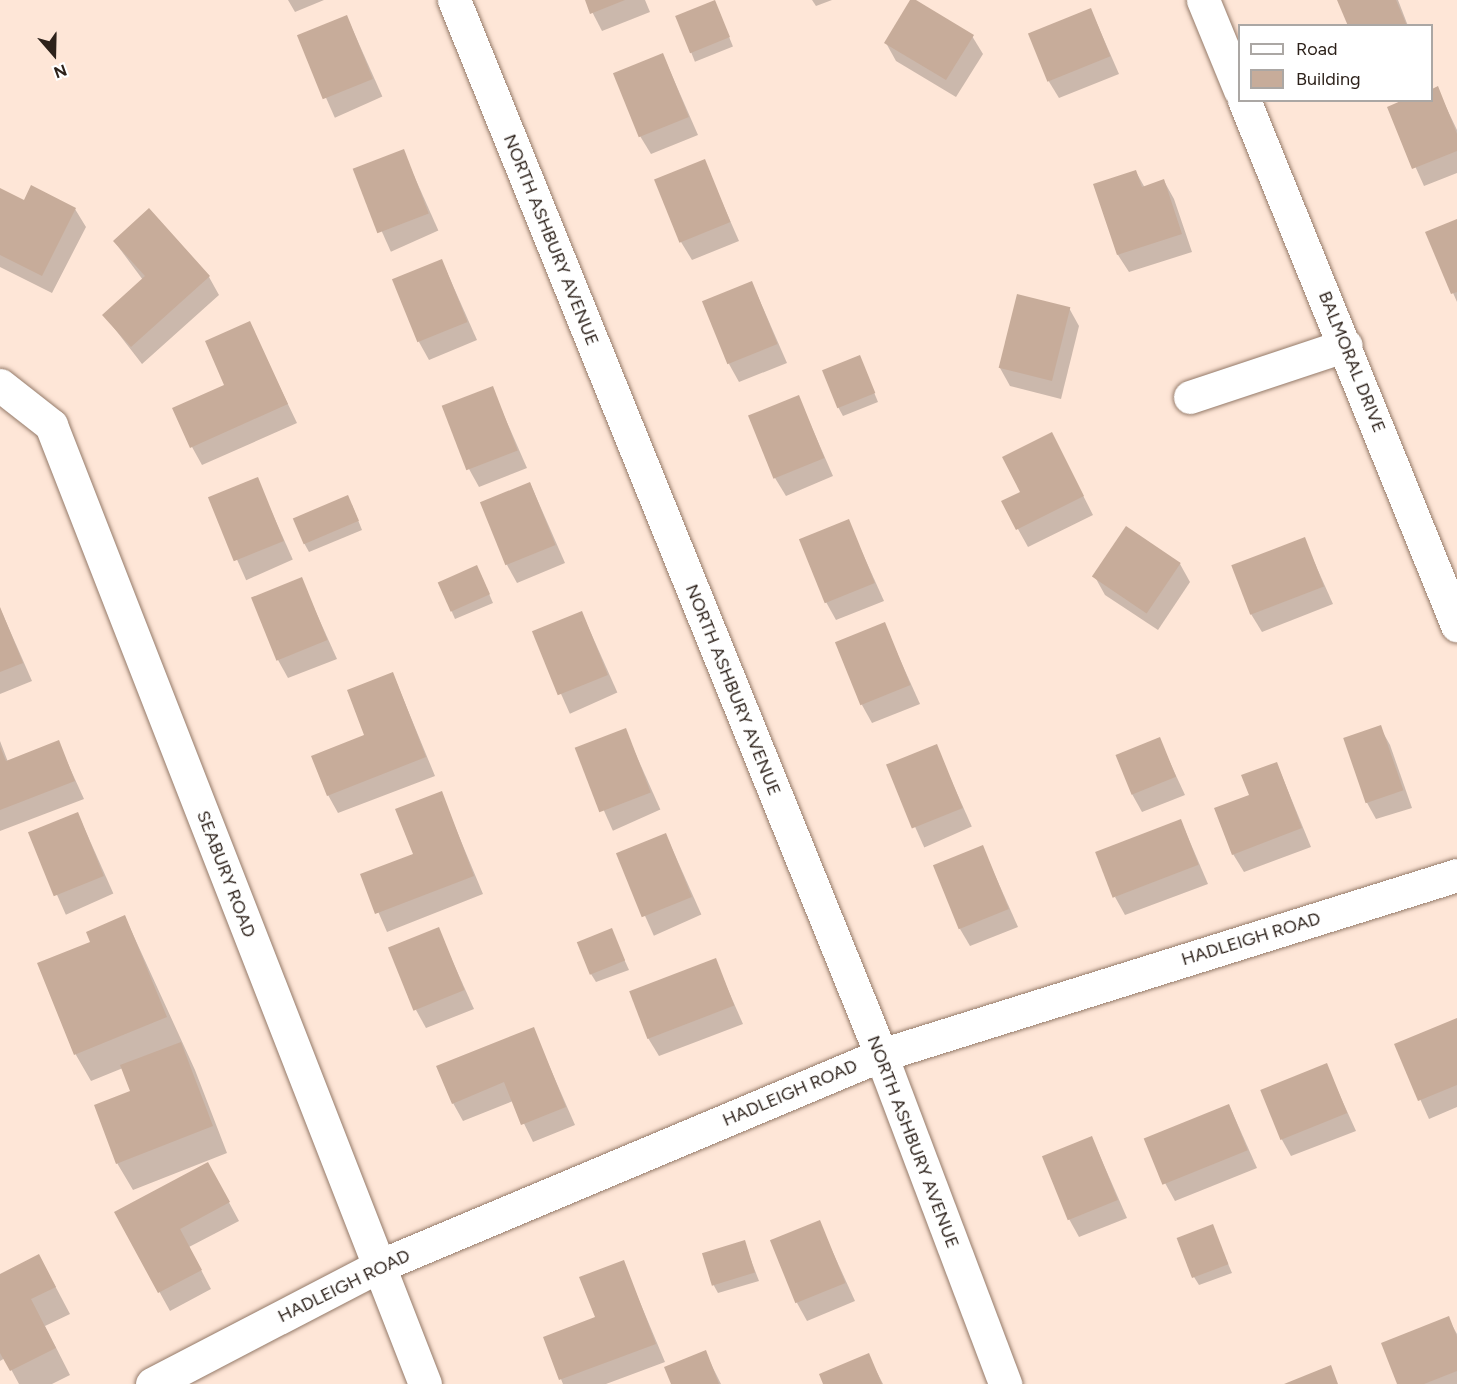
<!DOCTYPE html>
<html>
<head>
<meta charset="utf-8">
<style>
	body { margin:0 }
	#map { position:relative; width:1457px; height:1384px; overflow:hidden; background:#fee6d7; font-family:Figtree,sans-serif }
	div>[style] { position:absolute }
	.shadow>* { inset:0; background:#0003; transform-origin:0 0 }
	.building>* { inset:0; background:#c7ac9a; transform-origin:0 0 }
	.roads { filter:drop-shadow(0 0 2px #947a69) drop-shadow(0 0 2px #947a69) }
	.minor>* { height:33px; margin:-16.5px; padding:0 16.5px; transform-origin:16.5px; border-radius:16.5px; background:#fff }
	span { translate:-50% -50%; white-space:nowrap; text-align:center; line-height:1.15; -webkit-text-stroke:4.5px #fff; paint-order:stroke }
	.street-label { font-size:18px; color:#2d221b }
	.legend { position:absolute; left:1238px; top:24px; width:195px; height:78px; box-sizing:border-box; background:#fff; border:2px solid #aba7a4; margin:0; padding:8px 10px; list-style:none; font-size:18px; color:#2d221b }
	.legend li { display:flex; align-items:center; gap:12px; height:30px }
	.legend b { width:30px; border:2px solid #aba7a4 }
	.north { position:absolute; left:24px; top:24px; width:60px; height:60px; -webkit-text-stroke:4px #fff; paint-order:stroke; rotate:160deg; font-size:16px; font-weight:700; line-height:24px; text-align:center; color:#2d221b }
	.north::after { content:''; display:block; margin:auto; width:21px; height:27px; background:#2d221b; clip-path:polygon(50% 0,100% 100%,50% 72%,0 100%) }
</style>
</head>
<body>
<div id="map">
	<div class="shadow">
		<i style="clip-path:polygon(288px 0,324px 0,295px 12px)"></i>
		<i style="clip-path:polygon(586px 0,645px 0,650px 12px,602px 31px)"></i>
		<i style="clip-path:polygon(812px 0,832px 0,816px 6px)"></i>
		<i style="clip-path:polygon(912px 0,972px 36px,983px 54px,956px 97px,896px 61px,886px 43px)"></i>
		<i style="clip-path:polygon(1339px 0,1398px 0,1408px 26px,1349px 26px)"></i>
		<i style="left:715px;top:2px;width:48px;height:41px;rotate:68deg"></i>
		<i style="clip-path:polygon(1091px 10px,1119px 74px,1059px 98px,1048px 80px)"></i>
		<i style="left:347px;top:17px;width:87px;height:52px;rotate:66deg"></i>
		<i style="clip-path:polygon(663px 55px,698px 135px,651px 154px,640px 136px)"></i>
		<i style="clip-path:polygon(1437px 88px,1457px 130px,1457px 173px,1424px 186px,1389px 108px,1432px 100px,1432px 90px)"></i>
		<i style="left:403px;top:151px;width:87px;height:52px;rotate:66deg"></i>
		<i style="clip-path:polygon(704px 161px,739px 241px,692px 260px,681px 242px)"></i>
		<i style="clip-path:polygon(1136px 172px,1145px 188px,1164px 181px,1174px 199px,1192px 252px,1129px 272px,1118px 255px,1095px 185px)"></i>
		<i style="clip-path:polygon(0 190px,25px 202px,75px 209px,86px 227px,52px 293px,0 267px)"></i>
		<i style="clip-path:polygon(149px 210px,209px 277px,219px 295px,142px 364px,104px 315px,143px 280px,114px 241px)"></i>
		<i style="clip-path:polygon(1457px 221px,1457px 302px,1427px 233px)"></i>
		<i style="clip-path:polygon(442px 261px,477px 340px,429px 360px,419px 342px)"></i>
		<i style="clip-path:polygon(752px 283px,787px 363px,739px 382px,729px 364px)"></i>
		<i style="clip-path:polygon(1069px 308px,1079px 326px,1061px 399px,1010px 386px,1000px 368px)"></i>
		<i style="clip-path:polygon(249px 323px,297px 423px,202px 465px,192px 447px,226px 386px)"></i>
		<i style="clip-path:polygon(859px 356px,878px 402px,843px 416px,838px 407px)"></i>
		<i style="clip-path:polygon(492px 388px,527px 468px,479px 487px,469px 469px)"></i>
		<i style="clip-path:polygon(798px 396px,833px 476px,786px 496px,775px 478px)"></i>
		<i style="clip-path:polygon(1061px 452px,1093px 515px,1028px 547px,1003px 502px,1022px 493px)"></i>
		<i style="left:257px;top:479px;width:88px;height:51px;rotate:66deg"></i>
		<i style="clip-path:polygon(530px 483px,565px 563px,517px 583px,507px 565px)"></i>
		<i style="clip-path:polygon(352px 505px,362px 530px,309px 552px,304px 543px)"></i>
		<i style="clip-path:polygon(848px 521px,884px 601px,836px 620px,826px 602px)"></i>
		<i style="clip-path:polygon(1304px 539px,1333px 604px,1262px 632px,1251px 614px)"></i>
		<i style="clip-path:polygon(1180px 564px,1190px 582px,1158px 630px,1105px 595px,1095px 577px)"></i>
		<i style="clip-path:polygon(481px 575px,493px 603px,455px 619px,439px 582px)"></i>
		<i style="clip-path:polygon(301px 579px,337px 659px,288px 678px,278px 660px)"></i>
		<i style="clip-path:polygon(0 608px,32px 681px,0 694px)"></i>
		<i style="left:582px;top:613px;width:87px;height:52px;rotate:66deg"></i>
		<i style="clip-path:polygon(884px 624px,920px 704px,872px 723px,862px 705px)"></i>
		<i style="clip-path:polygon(393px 674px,435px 776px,338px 813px,328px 795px,366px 736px)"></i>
		<i style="clip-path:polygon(1380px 727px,1390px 745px,1412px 808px,1376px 819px,1366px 801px)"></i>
		<i style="left:625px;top:730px;width:87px;height:52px;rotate:66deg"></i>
		<i style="clip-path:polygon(1159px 739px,1185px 795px,1142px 812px,1132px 794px)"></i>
		<i style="clip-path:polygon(0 741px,8px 762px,58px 742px,84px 799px,0 831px)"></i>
		<i style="left:936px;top:746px;width:88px;height:52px;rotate:66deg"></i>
		<i style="clip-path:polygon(1277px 764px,1311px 847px,1244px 872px,1233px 854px,1251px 796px)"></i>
		<i style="clip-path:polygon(441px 793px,483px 894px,387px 932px,362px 875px,415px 855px)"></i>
		<i style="left:78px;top:814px;width:87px;height:52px;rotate:66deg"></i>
		<i style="clip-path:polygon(1181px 821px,1208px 884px,1125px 915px,1115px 897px)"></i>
		<i style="left:666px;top:835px;width:87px;height:52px;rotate:66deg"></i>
		<i style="clip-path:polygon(982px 846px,1018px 927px,970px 946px,960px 929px)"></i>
		<i style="clip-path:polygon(125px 917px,195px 1070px,227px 1153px,133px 1190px,117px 1163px,132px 1092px,123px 1068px,91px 1081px,76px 1055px,39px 964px,92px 943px)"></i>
		<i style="clip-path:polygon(438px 929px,474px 1009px,426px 1028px,416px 1010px)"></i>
		<i style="clip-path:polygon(611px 930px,629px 970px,596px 982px,591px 974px)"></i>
		<i style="clip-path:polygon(715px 960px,743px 1024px,659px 1056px,648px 1038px)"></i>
		<i style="clip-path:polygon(1457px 1019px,1457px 1107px,1429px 1119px,1396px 1045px)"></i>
		<i style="clip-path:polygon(533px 1029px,575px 1125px,533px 1142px,513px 1101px,463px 1121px,453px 1103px)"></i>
		<i style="clip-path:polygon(1326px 1065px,1356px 1131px,1291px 1156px,1281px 1138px)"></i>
		<i style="clip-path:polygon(1229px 1105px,1257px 1168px,1175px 1201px,1165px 1183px)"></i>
		<i style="clip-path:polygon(1092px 1138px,1127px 1218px,1079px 1237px,1069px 1219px)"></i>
		<i style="clip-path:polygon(218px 1182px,239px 1221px,189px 1247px,211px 1289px,170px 1311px,116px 1213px)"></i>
		<i style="clip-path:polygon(819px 1222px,855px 1301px,807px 1321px,797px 1303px)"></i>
		<i style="clip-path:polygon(1212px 1226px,1232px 1273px,1199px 1285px,1194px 1277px)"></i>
		<i style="clip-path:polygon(744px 1242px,759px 1281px,718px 1293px,713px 1284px)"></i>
		<i style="clip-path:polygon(623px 1262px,665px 1362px,606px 1384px,563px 1384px,544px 1338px,597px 1318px)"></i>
		<i style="clip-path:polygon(0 1276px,53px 1282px,70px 1314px,45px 1326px,70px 1375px,52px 1384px,19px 1384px,5px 1358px,0 1361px)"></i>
		<i style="clip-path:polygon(1448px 1318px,1457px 1334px,1457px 1384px,1399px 1384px)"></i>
		<i style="clip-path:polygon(705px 1352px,721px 1384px,673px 1384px)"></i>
		<i style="clip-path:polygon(868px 1355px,883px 1384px,824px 1384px)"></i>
	</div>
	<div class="building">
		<i style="clip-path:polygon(585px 0,625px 0,590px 14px)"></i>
		<i style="left:715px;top:0;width:40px;height:43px;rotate:68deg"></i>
		<i style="clip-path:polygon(910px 0,916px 0,974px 35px,946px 80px,884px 43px)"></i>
		<i style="clip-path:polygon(1337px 0,1396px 0,1407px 26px,1348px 26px)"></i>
		<i style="left:1091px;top:8px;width:52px;height:68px;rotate:68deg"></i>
		<i style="left:347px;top:15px;width:69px;height:54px;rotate:68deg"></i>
		<i style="left:663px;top:53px;width:69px;height:54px;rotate:68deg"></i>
		<i style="clip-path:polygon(1438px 86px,1457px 134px,1457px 151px,1412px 169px,1387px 107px,1403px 100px,1432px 100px,1432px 89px)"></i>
		<i style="left:404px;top:149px;width:69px;height:55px;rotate:69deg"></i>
		<i style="left:705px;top:159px;width:68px;height:55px;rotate:68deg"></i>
		<i style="clip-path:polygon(1136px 170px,1142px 187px,1164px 179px,1182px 234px,1117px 255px,1093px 184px)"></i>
		<i style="clip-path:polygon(31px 185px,76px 208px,42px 276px,0 255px,0 188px,24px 200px)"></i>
		<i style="clip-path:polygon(149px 208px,210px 276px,131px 347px,102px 315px,145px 276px,113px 241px)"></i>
		<i style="clip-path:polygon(1457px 219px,1457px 292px,1451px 294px,1425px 232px)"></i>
		<i style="left:442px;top:259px;width:68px;height:54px;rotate:68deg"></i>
		<i style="left:752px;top:281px;width:68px;height:54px;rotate:68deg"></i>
		<i style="left:1017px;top:294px;width:55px;height:76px;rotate:14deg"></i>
		<i style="clip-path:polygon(250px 321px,288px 404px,190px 448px,172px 408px,224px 385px,205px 341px)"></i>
		<i style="left:860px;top:355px;width:41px;height:41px;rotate:68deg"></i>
		<i style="left:493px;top:386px;width:69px;height:55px;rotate:69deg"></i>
		<i style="left:799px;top:395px;width:68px;height:55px;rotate:68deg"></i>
		<i style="clip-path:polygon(1052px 432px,1084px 496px,1016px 530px,1001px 501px,1020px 492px,1002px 457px)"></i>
		<i style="left:258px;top:477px;width:69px;height:54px;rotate:68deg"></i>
		<i style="left:530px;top:482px;width:68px;height:54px;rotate:68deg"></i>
		<i style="left:348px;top:495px;width:28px;height:60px;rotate:67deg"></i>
		<i style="left:849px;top:519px;width:69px;height:54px;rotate:68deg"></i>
		<i style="left:1126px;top:526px;width:66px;height:61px;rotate:34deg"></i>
		<i style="left:1305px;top:537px;width:53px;height:79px;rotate:69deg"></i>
		<i style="left:477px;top:565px;width:32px;height:43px;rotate:66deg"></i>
		<i style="left:302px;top:577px;width:68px;height:55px;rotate:68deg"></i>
		<i style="clip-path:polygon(0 607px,23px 663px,0 672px)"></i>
		<i style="left:582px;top:611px;width:69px;height:54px;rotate:68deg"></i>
		<i style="left:885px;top:622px;width:68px;height:54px;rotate:68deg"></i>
		<i style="clip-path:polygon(393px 672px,426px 757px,327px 796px,311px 756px,364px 735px,347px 690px)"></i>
		<i style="left:1381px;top:725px;width:69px;height:40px;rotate:71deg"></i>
		<i style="left:626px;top:728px;width:69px;height:55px;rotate:69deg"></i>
		<i style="left:1160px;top:737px;width:43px;height:48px;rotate:68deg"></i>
		<i style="clip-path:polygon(59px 740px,75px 781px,0 810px,0 746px,6px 761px)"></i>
		<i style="left:937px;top:744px;width:69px;height:55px;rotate:68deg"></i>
		<i style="clip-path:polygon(1277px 762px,1302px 828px,1232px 855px,1214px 808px,1249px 795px,1241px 775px)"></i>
		<i style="clip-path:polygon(442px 791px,474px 876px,375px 914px,360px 874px,413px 854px,395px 809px)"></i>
		<i style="left:78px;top:812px;width:69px;height:54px;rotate:68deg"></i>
		<i style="left:1181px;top:819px;width:49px;height:92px;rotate:69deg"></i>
		<i style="left:666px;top:833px;width:69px;height:54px;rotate:68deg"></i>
		<i style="left:983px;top:845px;width:69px;height:54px;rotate:68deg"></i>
		<i style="clip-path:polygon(125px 915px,167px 1017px,74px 1055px,37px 963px,90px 942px,86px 932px)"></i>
		<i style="left:439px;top:927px;width:68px;height:55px;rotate:68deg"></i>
		<i style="left:612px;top:928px;width:35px;height:38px;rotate:68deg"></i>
		<i style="left:716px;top:958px;width:51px;height:93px;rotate:69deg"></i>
		<i style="clip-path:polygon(1457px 1018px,1457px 1085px,1418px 1101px,1394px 1044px)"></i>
		<i style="clip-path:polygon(534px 1027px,566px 1107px,521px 1125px,504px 1082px,452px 1104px,436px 1066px)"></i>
		<i style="clip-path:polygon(181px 1042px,213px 1126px,116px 1164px,94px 1105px,130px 1091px,120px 1065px)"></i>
		<i style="left:1327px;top:1063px;width:54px;height:72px;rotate:68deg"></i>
		<i style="left:1229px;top:1104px;width:50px;height:92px;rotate:68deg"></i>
		<i style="left:1092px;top:1136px;width:69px;height:54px;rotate:68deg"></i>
		<i style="clip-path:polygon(208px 1162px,230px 1202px,180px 1229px,202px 1270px,158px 1293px,114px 1212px)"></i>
		<i style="left:820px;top:1220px;width:68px;height:54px;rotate:68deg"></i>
		<i style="left:1213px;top:1224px;width:43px;height:39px;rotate:69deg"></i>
		<i style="left:745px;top:1240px;width:34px;height:45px;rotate:73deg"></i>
		<i style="clip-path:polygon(39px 1254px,56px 1287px,31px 1299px,56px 1348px,10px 1371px,0 1353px,0 1274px)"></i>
		<i style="clip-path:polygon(624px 1260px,656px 1344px,559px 1380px,543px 1337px,595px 1317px,579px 1277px)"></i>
		<i style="clip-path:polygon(1449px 1316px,1457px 1337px,1457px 1371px,1424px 1384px,1397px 1384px,1381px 1343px)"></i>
		<i style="clip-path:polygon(706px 1350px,719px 1384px,671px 1384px,664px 1367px)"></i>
		<i style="clip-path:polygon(869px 1353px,882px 1384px,823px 1384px,819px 1374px)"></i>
		<i style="clip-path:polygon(1331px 1365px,1338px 1384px,1284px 1384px)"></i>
	</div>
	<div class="roads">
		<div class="minor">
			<i style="left:454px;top:0;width:1138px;rotate:67.96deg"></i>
			<i style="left:881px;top:1055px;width:352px;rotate:69.3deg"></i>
			<i style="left:1203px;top:0;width:97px;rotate:67.7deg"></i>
			<i style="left:1244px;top:100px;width:567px;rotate:67.92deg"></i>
			<i style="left:0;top:385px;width:65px;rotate:38.1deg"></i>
			<i style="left:51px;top:425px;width:1029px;rotate:68.69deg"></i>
			<i style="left:1190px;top:397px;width:164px;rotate:-18.4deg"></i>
			<i style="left:152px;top:1384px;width:256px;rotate:-27.5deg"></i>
			<i style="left:379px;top:1266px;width:545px;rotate:-22.8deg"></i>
			<i style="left:881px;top:1055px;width:603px;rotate:-17.35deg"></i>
		</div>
	</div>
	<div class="street-label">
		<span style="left:551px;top:240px;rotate:68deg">NORTH ASHBURY AVENUE</span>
		<span style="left:1352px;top:362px;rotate:68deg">BALMORAL DRIVE</span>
		<span style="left:733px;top:690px;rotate:68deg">NORTH ASHBURY AVENUE</span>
		<span style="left:226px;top:874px;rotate:69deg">SEABURY ROAD</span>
		<span style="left:1251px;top:939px;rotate:-17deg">HADLEIGH ROAD</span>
		<span style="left:790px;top:1093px;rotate:-23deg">HADLEIGH ROAD</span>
		<span style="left:913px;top:1142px;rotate:69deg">NORTH ASHBURY AVENUE</span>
		<span style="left:344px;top:1286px;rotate:-26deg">HADLEIGH ROAD</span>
	</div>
	<ul class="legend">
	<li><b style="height:8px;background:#fff"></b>Road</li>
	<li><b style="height:16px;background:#c7ac9a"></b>Building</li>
	</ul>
	<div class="north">N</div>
</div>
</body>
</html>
